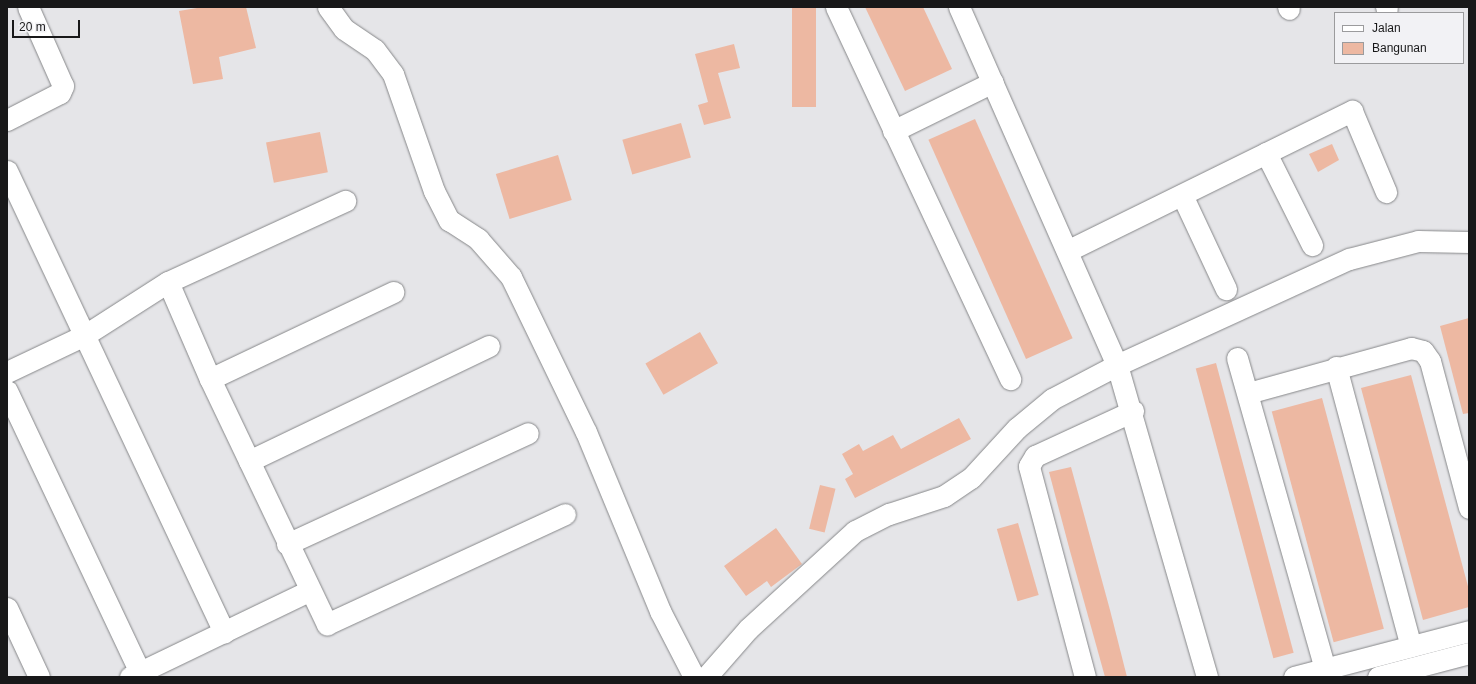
<!DOCTYPE html>
<html>
<head>
<meta charset="utf-8">
<style>
	body { margin:0 }
	#map { position:relative; width:1476px; height:684px; overflow:hidden; background:#e5e5e8; font-family:Arial,sans-serif }
	div>[style] { position:absolute }
	.building>* { inset:0; background:#edb8a2; transform-origin:0 0 }
	.roads { filter:drop-shadow(0 0 1px #868789) drop-shadow(0 0 1px #868789) }
	.street>* { height:21px; margin:-10.5px; padding:0 10.5px; transform-origin:10.5px; border-radius:10.5px; background:#fff }
	span { translate:-50% -50%; white-space:nowrap; text-align:center; line-height:1.15; -webkit-text-stroke:3px #f2f2f5; paint-order:stroke }
	.frame { position:absolute; inset:0; border:8px solid #181819; pointer-events:none }
	.legend { position:absolute; left:1334px; top:12px; width:130px; height:52px; box-sizing:border-box; background:#f2f2f5; border:1px solid #9b9b9d; margin:0; padding:5px 7px; list-style:none; font-size:12px; color:#181819 }
	.legend li { display:flex; align-items:center; gap:8px; height:20px }
	.legend b { width:20px; border:1px solid #9b9b9d }
	.scale { position:absolute; left:12px; top:20px; width:68px; height:18px; box-sizing:border-box; border:2px solid #181819; border-top:0; padding-left:5px; font-size:12px; line-height:14px; white-space:nowrap; color:#181819; -webkit-text-stroke:3px #f2f2f5; paint-order:stroke }
</style>
</head>
<body>
<div id="map">
	<div class="building">
		<i style="clip-path:polygon(203px 7px,246px 7px,256px 48px,219px 57px,223px 79px,193px 84px,179px 11px)"></i>
		<i style="left:792px;top:7px;width:24px;height:100px"></i>
		<i style="clip-path:polygon(865px 7px,923px 7px,952px 69px,905px 91px)"></i>
		<i style="clip-path:polygon(734px 44px,740px 68px,718px 73px,731px 118px,704px 125px,698px 105px,708px 102px,695px 54px)"></i>
		<i style="left:975px;top:119px;width:240px;height:51px;rotate:66deg"></i>
		<i style="left:681px;top:123px;width:36px;height:61px;rotate:74deg"></i>
		<i style="left:320px;top:132px;width:41px;height:55px;rotate:79deg"></i>
		<i style="clip-path:polygon(1332px 144px,1339px 160px,1318px 172px,1309px 154px)"></i>
		<i style="left:558px;top:155px;width:47px;height:65px;rotate:73deg"></i>
		<i style="clip-path:polygon(1469px 318px,1469px 413px,1463px 414px,1440px 326px)"></i>
		<i style="left:700px;top:332px;width:36px;height:63px;rotate:60deg"></i>
		<i style="left:1216px;top:363px;width:300px;height:21px;rotate:75deg"></i>
		<i style="clip-path:polygon(1411px 375px,1469px 590px,1469px 607px,1423px 620px,1361px 388px)"></i>
		<i style="left:1322px;top:398px;width:239px;height:52px;rotate:75deg"></i>
		<i style="clip-path:polygon(959px 418px,971px 439px,855px 498px,845px 479px,853px 474px,842px 454px,859px 444px,863px 451px,893px 435px,901px 449px)"></i>
		<i style="clip-path:polygon(1071px 467px,1110px 610px,1127px 677px,1105px 677px,1070px 551px,1049px 472px)"></i>
		<i style="left:820px;top:485px;width:16px;height:45px;rotate:14deg"></i>
		<i style="left:1018px;top:523px;width:75px;height:22px;rotate:74deg"></i>
		<i style="clip-path:polygon(776px 528px,802px 564px,771px 587px,767px 581px,746px 596px,724px 566px)"></i>
	</div>
	<div class="roads">
		<div class="street">
			<i style="left:328px;top:7px;width:27px;rotate:54deg"></i>
			<i style="left:344px;top:29px;width:37px;rotate:34deg"></i>
			<i style="left:375px;top:50px;width:30px;rotate:53deg"></i>
			<i style="left:393px;top:74px;width:124px;rotate:70.7deg"></i>
			<i style="left:434px;top:191px;width:33px;rotate:63deg"></i>
			<i style="left:449px;top:220px;width:35px;rotate:33deg"></i>
			<i style="left:478px;top:239px;width:50px;rotate:49deg"></i>
			<i style="left:511px;top:277px;width:172px;rotate:64.2deg"></i>
			<i style="left:586px;top:432px;width:194px;rotate:67.5deg"></i>
			<i style="left:660px;top:611px;width:74px;rotate:62.7deg"></i>
			<i style="left:836px;top:7px;width:411px;rotate:64.9deg"></i>
			<i style="left:959px;top:7px;width:391px;rotate:66.2deg"></i>
			<i style="left:1117px;top:365px;width:325px;rotate:73.9deg"></i>
			<i style="left:1288px;top:7px;width:2px;rotate:63deg"></i>
			<i style="left:1386px;top:7px;width:2px;rotate:63deg"></i>
			<i style="left:7px;top:120px;width:59px;rotate:-27deg"></i>
			<i style="left:60px;top:93px;width:8px;rotate:-67deg"></i>
			<i style="left:63px;top:86px;width:86px;rotate:-113.9deg"></i>
			<i style="left:893px;top:131px;width:111px;rotate:-26.1deg"></i>
			<i style="left:1266px;top:153px;width:103px;rotate:63.4deg"></i>
			<i style="left:7px;top:171px;width:510px;rotate:64.79deg"></i>
			<i style="left:1182px;top:195px;width:104px;rotate:64.9deg"></i>
			<i style="left:1067px;top:251px;width:318px;rotate:-26.2deg"></i>
			<i style="left:1352px;top:111px;width:88px;rotate:67.2deg"></i>
			<i style="left:168px;top:282px;width:106px;rotate:66.6deg"></i>
			<i style="left:210px;top:379px;width:272px;rotate:64.5deg"></i>
			<i style="left:327px;top:624px;width:262px;rotate:-24.8deg"></i>
			<i style="left:1237px;top:358px;width:331px;rotate:74.2deg"></i>
			<i style="left:1336px;top:367px;width:289px;rotate:75deg"></i>
			<i style="left:7px;top:372px;width:86px;rotate:-25.4deg"></i>
			<i style="left:85px;top:335px;width:98px;rotate:-32.6deg"></i>
			<i style="left:168px;top:282px;width:195px;rotate:-24.6deg"></i>
			<i style="left:210px;top:379px;width:203px;rotate:-25.4deg"></i>
			<i style="left:7px;top:391px;width:316px;rotate:64.7deg"></i>
			<i style="left:1248px;top:393px;width:169px;rotate:-15.4deg"></i>
			<i style="left:1411px;top:348px;width:12px;rotate:14deg"></i>
			<i style="left:1423px;top:351px;width:12px;rotate:55deg"></i>
			<i style="left:1430px;top:361px;width:152px;rotate:75.1deg"></i>
			<i style="left:249px;top:461px;width:266px;rotate:-25.6deg"></i>
			<i style="left:287px;top:544px;width:265px;rotate:-24.7deg"></i>
			<i style="left:7px;top:608px;width:76px;rotate:65.1deg"></i>
			<i style="left:130px;top:677px;width:199px;rotate:-25.7deg"></i>
			<i style="left:706px;top:677px;width:64px;rotate:-48.8deg"></i>
			<i style="left:748px;top:629px;width:145px;rotate:-42.5deg"></i>
			<i style="left:855px;top:531px;width:38px;rotate:-27deg"></i>
			<i style="left:889px;top:514px;width:58px;rotate:-18.1deg"></i>
			<i style="left:944px;top:496px;width:32px;rotate:-34deg"></i>
			<i style="left:971px;top:478px;width:68px;rotate:-47.4deg"></i>
			<i style="left:1017px;top:428px;width:45px;rotate:-39.6deg"></i>
			<i style="left:1052px;top:399px;width:73px;rotate:-27.6deg"></i>
			<i style="left:1117px;top:365px;width:255px;rotate:-24.6deg"></i>
			<i style="left:1349px;top:259px;width:71px;rotate:-14.6deg"></i>
			<i style="left:1418px;top:241px;width:51px;rotate:1.1deg"></i>
			<i style="left:1085px;top:677px;width:218px;rotate:-104.9deg"></i>
			<i style="left:1029px;top:466px;width:12px;rotate:-59deg"></i>
			<i style="left:1035px;top:456px;width:108px;rotate:-24.7deg"></i>
			<i style="left:1294px;top:677px;width:181px;rotate:-14.7deg"></i>
			<i style="left:1378px;top:677px;width:94px;rotate:-14.8deg"></i>
		</div>
	</div>
	<div class="frame"></div>
	<ul class="legend">
	<li><b style="height:5px;background:#fff"></b>Jalan</li>
	<li><b style="height:11px;background:#edb8a2"></b>Bangunan</li>
	</ul>
	<div class="scale">20 m</div>
</div>
</body>
</html>
